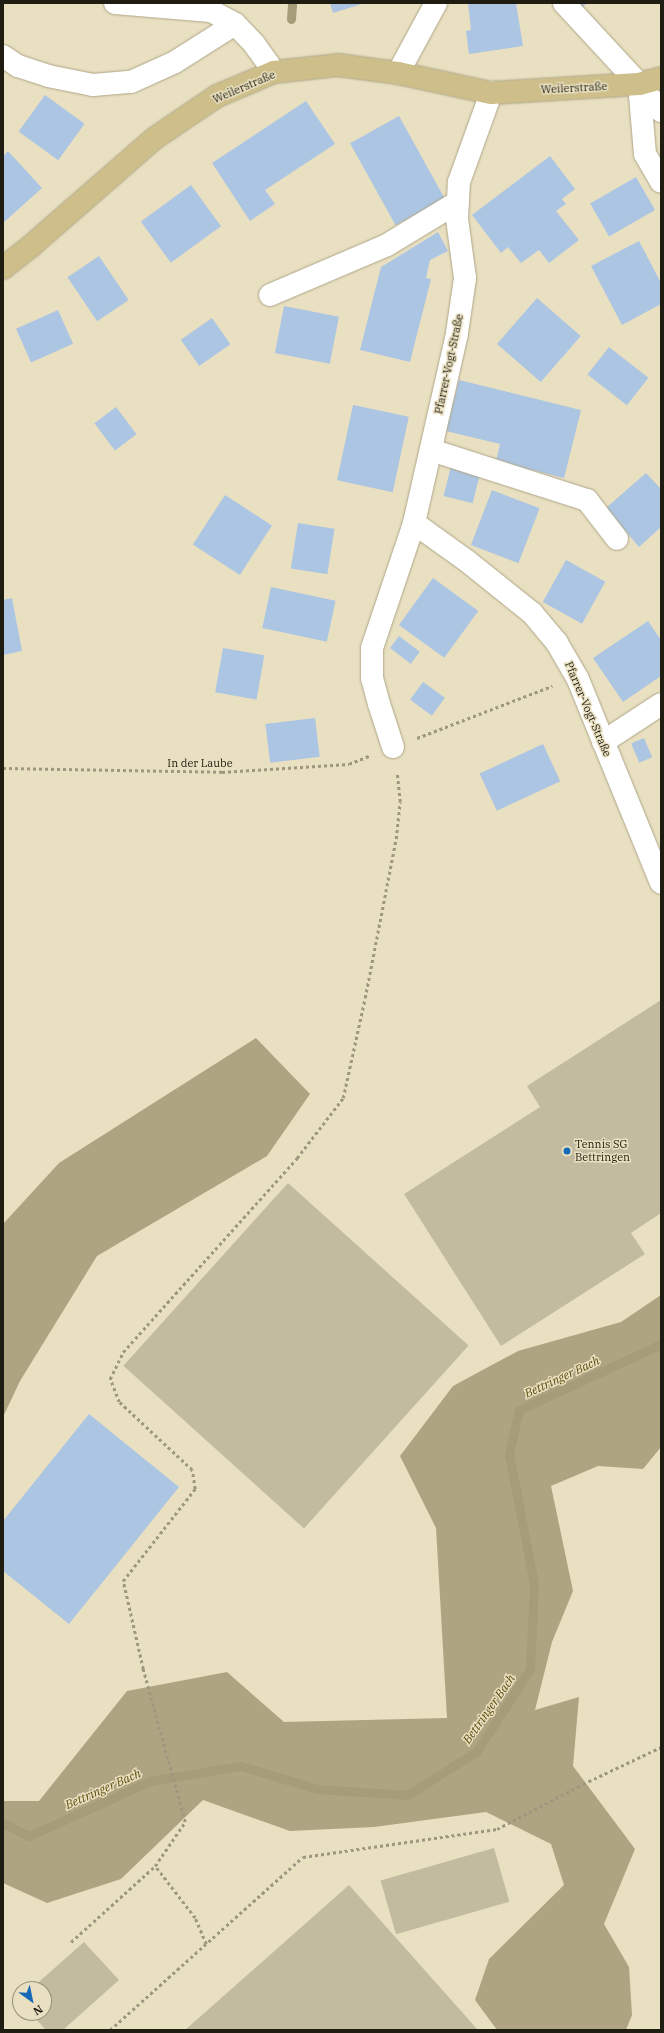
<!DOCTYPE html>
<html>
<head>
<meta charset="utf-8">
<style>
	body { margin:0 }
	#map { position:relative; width:664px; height:2033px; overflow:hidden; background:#e9e0c1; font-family:"IBM Plex Serif",serif }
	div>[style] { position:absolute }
	.green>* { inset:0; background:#c3bba0; transform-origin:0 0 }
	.forest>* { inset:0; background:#aea481 }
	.stream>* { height:9px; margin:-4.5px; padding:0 4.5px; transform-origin:4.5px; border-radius:4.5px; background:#a69c79 }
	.building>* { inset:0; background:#acc5e2; transform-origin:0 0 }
	.path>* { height:2.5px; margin-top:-1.25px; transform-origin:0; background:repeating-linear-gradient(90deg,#9d977f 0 3px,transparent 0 6px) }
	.roads { filter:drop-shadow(0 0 1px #aea689) drop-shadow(0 0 1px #aea689) }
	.minor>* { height:22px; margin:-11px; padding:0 11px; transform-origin:11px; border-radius:11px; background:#fff }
	.major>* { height:22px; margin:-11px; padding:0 11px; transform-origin:11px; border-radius:11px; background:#cdbe8a }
	.dots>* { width:11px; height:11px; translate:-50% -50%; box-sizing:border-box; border:2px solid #e9e0c1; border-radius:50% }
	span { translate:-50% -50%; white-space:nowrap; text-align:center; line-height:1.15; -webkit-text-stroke:3px #e9e0c1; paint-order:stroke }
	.street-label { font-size:11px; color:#1f1c11 }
	.poi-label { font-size:11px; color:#1f1c11 }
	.left { translate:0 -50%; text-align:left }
	.water-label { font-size:12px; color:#5d4d0f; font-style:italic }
	.frame { position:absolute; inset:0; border:4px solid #1f1c11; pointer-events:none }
	.north { position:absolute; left:12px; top:1981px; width:40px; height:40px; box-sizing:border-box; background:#e9e0c1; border:1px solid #98927b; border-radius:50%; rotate:147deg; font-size:11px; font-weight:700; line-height:16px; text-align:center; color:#1f1c11 }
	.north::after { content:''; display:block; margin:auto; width:14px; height:18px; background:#1669b7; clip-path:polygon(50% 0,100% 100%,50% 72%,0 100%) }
</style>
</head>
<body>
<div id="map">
	<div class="green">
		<i style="clip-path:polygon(661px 1000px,661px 1213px,631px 1233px,645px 1254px,501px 1346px,404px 1194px,540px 1107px,527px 1086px)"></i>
		<i style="left:288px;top:1183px;width:243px;height:246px;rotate:42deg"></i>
		<i style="left:494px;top:1848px;width:56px;height:118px;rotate:74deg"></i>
		<i style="clip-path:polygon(349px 1885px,478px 2030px,185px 2030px)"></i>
		<i style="clip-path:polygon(84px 1942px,119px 1980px,63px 2030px,46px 2030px,30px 2013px,44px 2013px,44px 1989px,31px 1989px)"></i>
	</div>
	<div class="forest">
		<i style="clip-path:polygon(256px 1038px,310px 1094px,267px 1156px,97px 1256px,20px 1381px,3px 1417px,3px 1224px,59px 1163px)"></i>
		<i style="clip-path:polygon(661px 1295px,661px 1447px,643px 1469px,598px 1466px,551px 1486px,573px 1591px,552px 1642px,535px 1710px,579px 1697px,573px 1766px,635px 1849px,604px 1924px,629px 1967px,632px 2015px,626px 2030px,497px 2030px,475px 2000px,489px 1959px,564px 1885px,551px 1844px,486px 1812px,374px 1827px,290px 1831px,203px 1800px,121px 1879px,47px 1903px,3px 1883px,3px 1801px,39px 1801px,127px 1691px,227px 1672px,284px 1722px,447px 1718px,436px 1528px,400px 1456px,453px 1386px,518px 1351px,621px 1322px)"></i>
	</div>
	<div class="stream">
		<i style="left:291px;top:19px;width:16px;rotate:-86deg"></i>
		<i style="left:3px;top:1823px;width:29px;rotate:27deg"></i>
		<i style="left:29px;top:1836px;width:133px;rotate:-24.4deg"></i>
		<i style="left:150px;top:1781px;width:92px;rotate:-9.4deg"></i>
		<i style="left:241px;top:1766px;width:79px;rotate:16.8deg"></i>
		<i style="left:317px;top:1789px;width:91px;rotate:3.8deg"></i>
		<i style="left:408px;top:1795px;width:82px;rotate:-32.5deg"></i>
		<i style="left:477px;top:1751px;width:98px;rotate:-57.1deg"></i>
		<i style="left:530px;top:1669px;width:85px;rotate:-87.3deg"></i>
		<i style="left:534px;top:1584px;width:132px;rotate:-100.9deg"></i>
		<i style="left:509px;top:1454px;width:45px;rotate:-77.2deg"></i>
		<i style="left:519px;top:1410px;width:157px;rotate:-24.9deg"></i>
	</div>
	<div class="building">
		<i style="clip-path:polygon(330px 3px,365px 3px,333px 13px)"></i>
		<i style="clip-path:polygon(468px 3px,516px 3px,523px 46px,469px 54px,466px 31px,471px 30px)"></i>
		<i style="clip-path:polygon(578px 3px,587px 3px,582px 8px)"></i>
		<i style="left:45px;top:95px;width:49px;height:45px;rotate:36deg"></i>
		<i style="clip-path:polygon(306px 101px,335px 144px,265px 190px,275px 204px,250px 221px,212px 163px)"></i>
		<i style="left:399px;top:116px;width:94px;height:56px;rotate:61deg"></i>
		<i style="clip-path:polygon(8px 151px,42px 188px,3px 223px,3px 156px)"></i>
		<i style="clip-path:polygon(550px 156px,575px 189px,562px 199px,566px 204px,556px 211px,579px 240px,549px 263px,539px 250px,521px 263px,508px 247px,501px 253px,472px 215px)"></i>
		<i style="left:636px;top:177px;width:38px;height:53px;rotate:60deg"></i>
		<i style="left:191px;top:185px;width:51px;height:62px;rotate:54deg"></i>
		<i style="clip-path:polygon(438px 232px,448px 251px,430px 260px,426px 278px,431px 279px,410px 362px,360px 350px,381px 267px)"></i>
		<i style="clip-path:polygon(639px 241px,661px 283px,661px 304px,622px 325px,591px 266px)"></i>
		<i style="left:99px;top:256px;width:53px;height:38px;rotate:56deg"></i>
		<i style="left:537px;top:298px;width:58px;height:61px;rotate:41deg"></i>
		<i style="left:284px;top:306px;width:56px;height:48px;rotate:11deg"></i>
		<i style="left:58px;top:310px;width:37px;height:46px;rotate:66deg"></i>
		<i style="left:212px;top:318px;width:32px;height:38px;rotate:55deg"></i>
		<i style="left:609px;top:347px;width:50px;height:35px;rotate:38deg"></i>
		<i style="clip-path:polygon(459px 380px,581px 410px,564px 478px,496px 461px,500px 444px,446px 431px)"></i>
		<i style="left:353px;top:405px;width:57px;height:77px;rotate:12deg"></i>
		<i style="left:116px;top:407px;width:34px;height:27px;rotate:53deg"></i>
		<i style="left:451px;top:466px;width:30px;height:31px;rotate:14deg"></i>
		<i style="clip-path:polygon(646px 473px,661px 489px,661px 527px,639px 547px,606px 508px)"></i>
		<i style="left:492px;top:490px;width:51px;height:59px;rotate:21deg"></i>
		<i style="left:225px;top:495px;width:56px;height:59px;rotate:33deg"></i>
		<i style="left:298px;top:523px;width:37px;height:46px;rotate:9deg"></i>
		<i style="left:566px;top:560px;width:45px;height:48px;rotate:29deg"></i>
		<i style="left:433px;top:578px;width:56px;height:58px;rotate:36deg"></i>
		<i style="left:271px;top:587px;width:66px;height:42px;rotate:12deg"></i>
		<i style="clip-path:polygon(12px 598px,22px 651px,3px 655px,3px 600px)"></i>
		<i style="clip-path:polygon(648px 621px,661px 640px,661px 676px,623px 702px,593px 658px)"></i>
		<i style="left:399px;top:636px;width:26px;height:15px;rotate:37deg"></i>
		<i style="left:223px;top:648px;width:42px;height:45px;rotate:10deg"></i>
		<i style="left:423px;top:682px;width:27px;height:22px;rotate:36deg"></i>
		<i style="left:315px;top:718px;width:39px;height:50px;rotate:83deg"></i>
		<i style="left:644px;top:738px;width:21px;height:14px;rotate:67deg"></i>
		<i style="left:543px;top:744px;width:41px;height:70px;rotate:65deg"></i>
		<i style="clip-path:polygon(89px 1414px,179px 1487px,69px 1624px,3px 1571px,3px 1521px)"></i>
	</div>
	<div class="path">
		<i style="left:417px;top:738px;width:145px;rotate:-21.1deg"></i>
		<i style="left:3px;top:768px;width:219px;rotate:1deg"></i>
		<i style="left:222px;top:772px;width:127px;rotate:-3.6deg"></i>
		<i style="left:349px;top:764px;width:22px;rotate:-22deg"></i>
		<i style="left:71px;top:1942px;width:113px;rotate:-42.1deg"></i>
		<i style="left:206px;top:1944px;width:28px;rotate:-113deg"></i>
		<i style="left:195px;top:1918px;width:66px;rotate:-127.6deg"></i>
		<i style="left:155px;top:1866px;width:53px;rotate:-55.7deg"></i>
		<i style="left:185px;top:1822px;width:159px;rotate:-105.4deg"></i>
		<i style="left:143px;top:1669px;width:90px;rotate:-102.8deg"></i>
		<i style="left:123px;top:1581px;width:117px;rotate:-52deg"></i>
		<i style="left:195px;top:1489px;width:19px;rotate:-99deg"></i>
		<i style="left:192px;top:1470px;width:100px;rotate:-137deg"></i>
		<i style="left:119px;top:1402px;width:25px;rotate:-111deg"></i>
		<i style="left:110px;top:1379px;width:30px;rotate:-64deg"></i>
		<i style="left:123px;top:1352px;width:261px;rotate:-48.1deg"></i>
		<i style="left:297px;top:1158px;width:76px;rotate:-52.5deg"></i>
		<i style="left:343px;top:1098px;width:102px;rotate:-77.6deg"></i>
		<i style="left:365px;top:998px;width:162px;rotate:-79deg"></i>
		<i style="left:396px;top:839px;width:37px;rotate:-84deg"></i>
		<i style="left:400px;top:802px;width:29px;rotate:-96deg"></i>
		<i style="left:110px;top:2030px;width:259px;rotate:-41.9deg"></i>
		<i style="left:303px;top:1857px;width:196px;rotate:-8.2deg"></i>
		<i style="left:497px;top:1829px;width:97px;rotate:-27.6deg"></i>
		<i style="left:583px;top:1784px;width:86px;rotate:-25.4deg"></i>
	</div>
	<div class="roads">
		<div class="minor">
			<i style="left:115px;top:3px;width:96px;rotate:4.8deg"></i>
			<i style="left:211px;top:11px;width:27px;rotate:28deg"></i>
			<i style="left:235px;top:24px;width:28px;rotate:46deg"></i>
			<i style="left:254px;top:44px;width:34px;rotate:54deg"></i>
			<i style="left:564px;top:3px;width:110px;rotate:47.2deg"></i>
			<i style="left:639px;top:84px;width:35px;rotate:51deg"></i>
			<i style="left:3px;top:56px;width:18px;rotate:34deg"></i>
			<i style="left:18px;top:66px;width:32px;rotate:18deg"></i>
			<i style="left:48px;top:76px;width:46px;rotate:11.3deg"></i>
			<i style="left:93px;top:85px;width:38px;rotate:-5deg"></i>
			<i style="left:131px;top:82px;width:48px;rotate:-24.4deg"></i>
			<i style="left:175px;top:62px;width:71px;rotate:-32.3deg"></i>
			<i style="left:398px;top:73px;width:80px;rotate:-61.5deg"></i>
			<i style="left:639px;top:84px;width:70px;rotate:85.1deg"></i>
			<i style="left:645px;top:154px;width:32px;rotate:60deg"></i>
			<i style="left:270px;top:295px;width:127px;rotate:-23.1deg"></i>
			<i style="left:387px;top:245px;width:83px;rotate:-31.2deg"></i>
			<i style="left:431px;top:450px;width:164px;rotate:17.8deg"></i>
			<i style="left:587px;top:500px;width:49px;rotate:52.4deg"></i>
			<i style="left:414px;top:523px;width:65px;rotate:35.6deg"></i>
			<i style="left:467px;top:561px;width:83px;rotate:38.7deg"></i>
			<i style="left:532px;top:613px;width:39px;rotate:50deg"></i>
			<i style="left:557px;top:643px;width:39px;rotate:60deg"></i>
			<i style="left:577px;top:677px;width:222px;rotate:67.8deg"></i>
			<i style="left:603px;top:742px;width:69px;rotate:-33.2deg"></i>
			<i style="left:393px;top:747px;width:45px;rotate:-108deg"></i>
			<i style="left:379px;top:704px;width:27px;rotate:-105deg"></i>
			<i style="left:372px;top:678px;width:30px;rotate:-90deg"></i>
			<i style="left:372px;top:648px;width:132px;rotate:-71.4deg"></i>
			<i style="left:414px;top:523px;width:195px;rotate:-77.2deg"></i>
			<i style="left:457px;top:333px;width:56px;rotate:-81.7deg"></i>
			<i style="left:465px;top:278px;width:60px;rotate:-97.7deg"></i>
			<i style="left:457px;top:219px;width:37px;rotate:-87deg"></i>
			<i style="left:459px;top:182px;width:95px;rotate:-70.2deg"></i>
		</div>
		<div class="major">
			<i style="left:3px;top:268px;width:36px;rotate:-38deg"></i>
			<i style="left:31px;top:246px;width:164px;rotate:-41.1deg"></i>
			<i style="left:155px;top:138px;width:75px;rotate:-34.1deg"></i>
			<i style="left:217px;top:96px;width:62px;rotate:-22.8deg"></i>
			<i style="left:274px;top:72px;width:64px;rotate:-6.2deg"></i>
			<i style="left:338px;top:65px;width:61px;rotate:7.6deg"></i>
			<i style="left:398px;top:73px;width:95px;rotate:12.1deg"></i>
			<i style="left:491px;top:93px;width:148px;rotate:-3.5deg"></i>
			<i style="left:639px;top:84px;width:23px;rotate:-15deg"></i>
		</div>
	</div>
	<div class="dots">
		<i style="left:567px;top:1151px;background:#1669b7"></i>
	</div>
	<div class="street-label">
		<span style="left:244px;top:87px;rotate:-23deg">Weilerstraße</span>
		<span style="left:574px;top:88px;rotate:-3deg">Weilerstraße</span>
		<span style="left:449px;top:364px;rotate:-78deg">Pfarrer-Vogt-Straße</span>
		<span style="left:588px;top:709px;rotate:67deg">Pfarrer-Vogt-Straße</span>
		<span style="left:200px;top:763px">In der Laube</span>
	</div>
	<div class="poi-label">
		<span class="left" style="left:575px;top:1151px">Tennis SG<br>Bettringen</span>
	</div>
	<div class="water-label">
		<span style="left:562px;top:1377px;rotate:-25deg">Bettringer Bach</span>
		<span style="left:489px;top:1709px;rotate:-55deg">Bettringer Bach</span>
		<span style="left:103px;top:1789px;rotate:-24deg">Bettringer Bach</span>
	</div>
	<div class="frame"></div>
	<div class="north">N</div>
</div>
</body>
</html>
